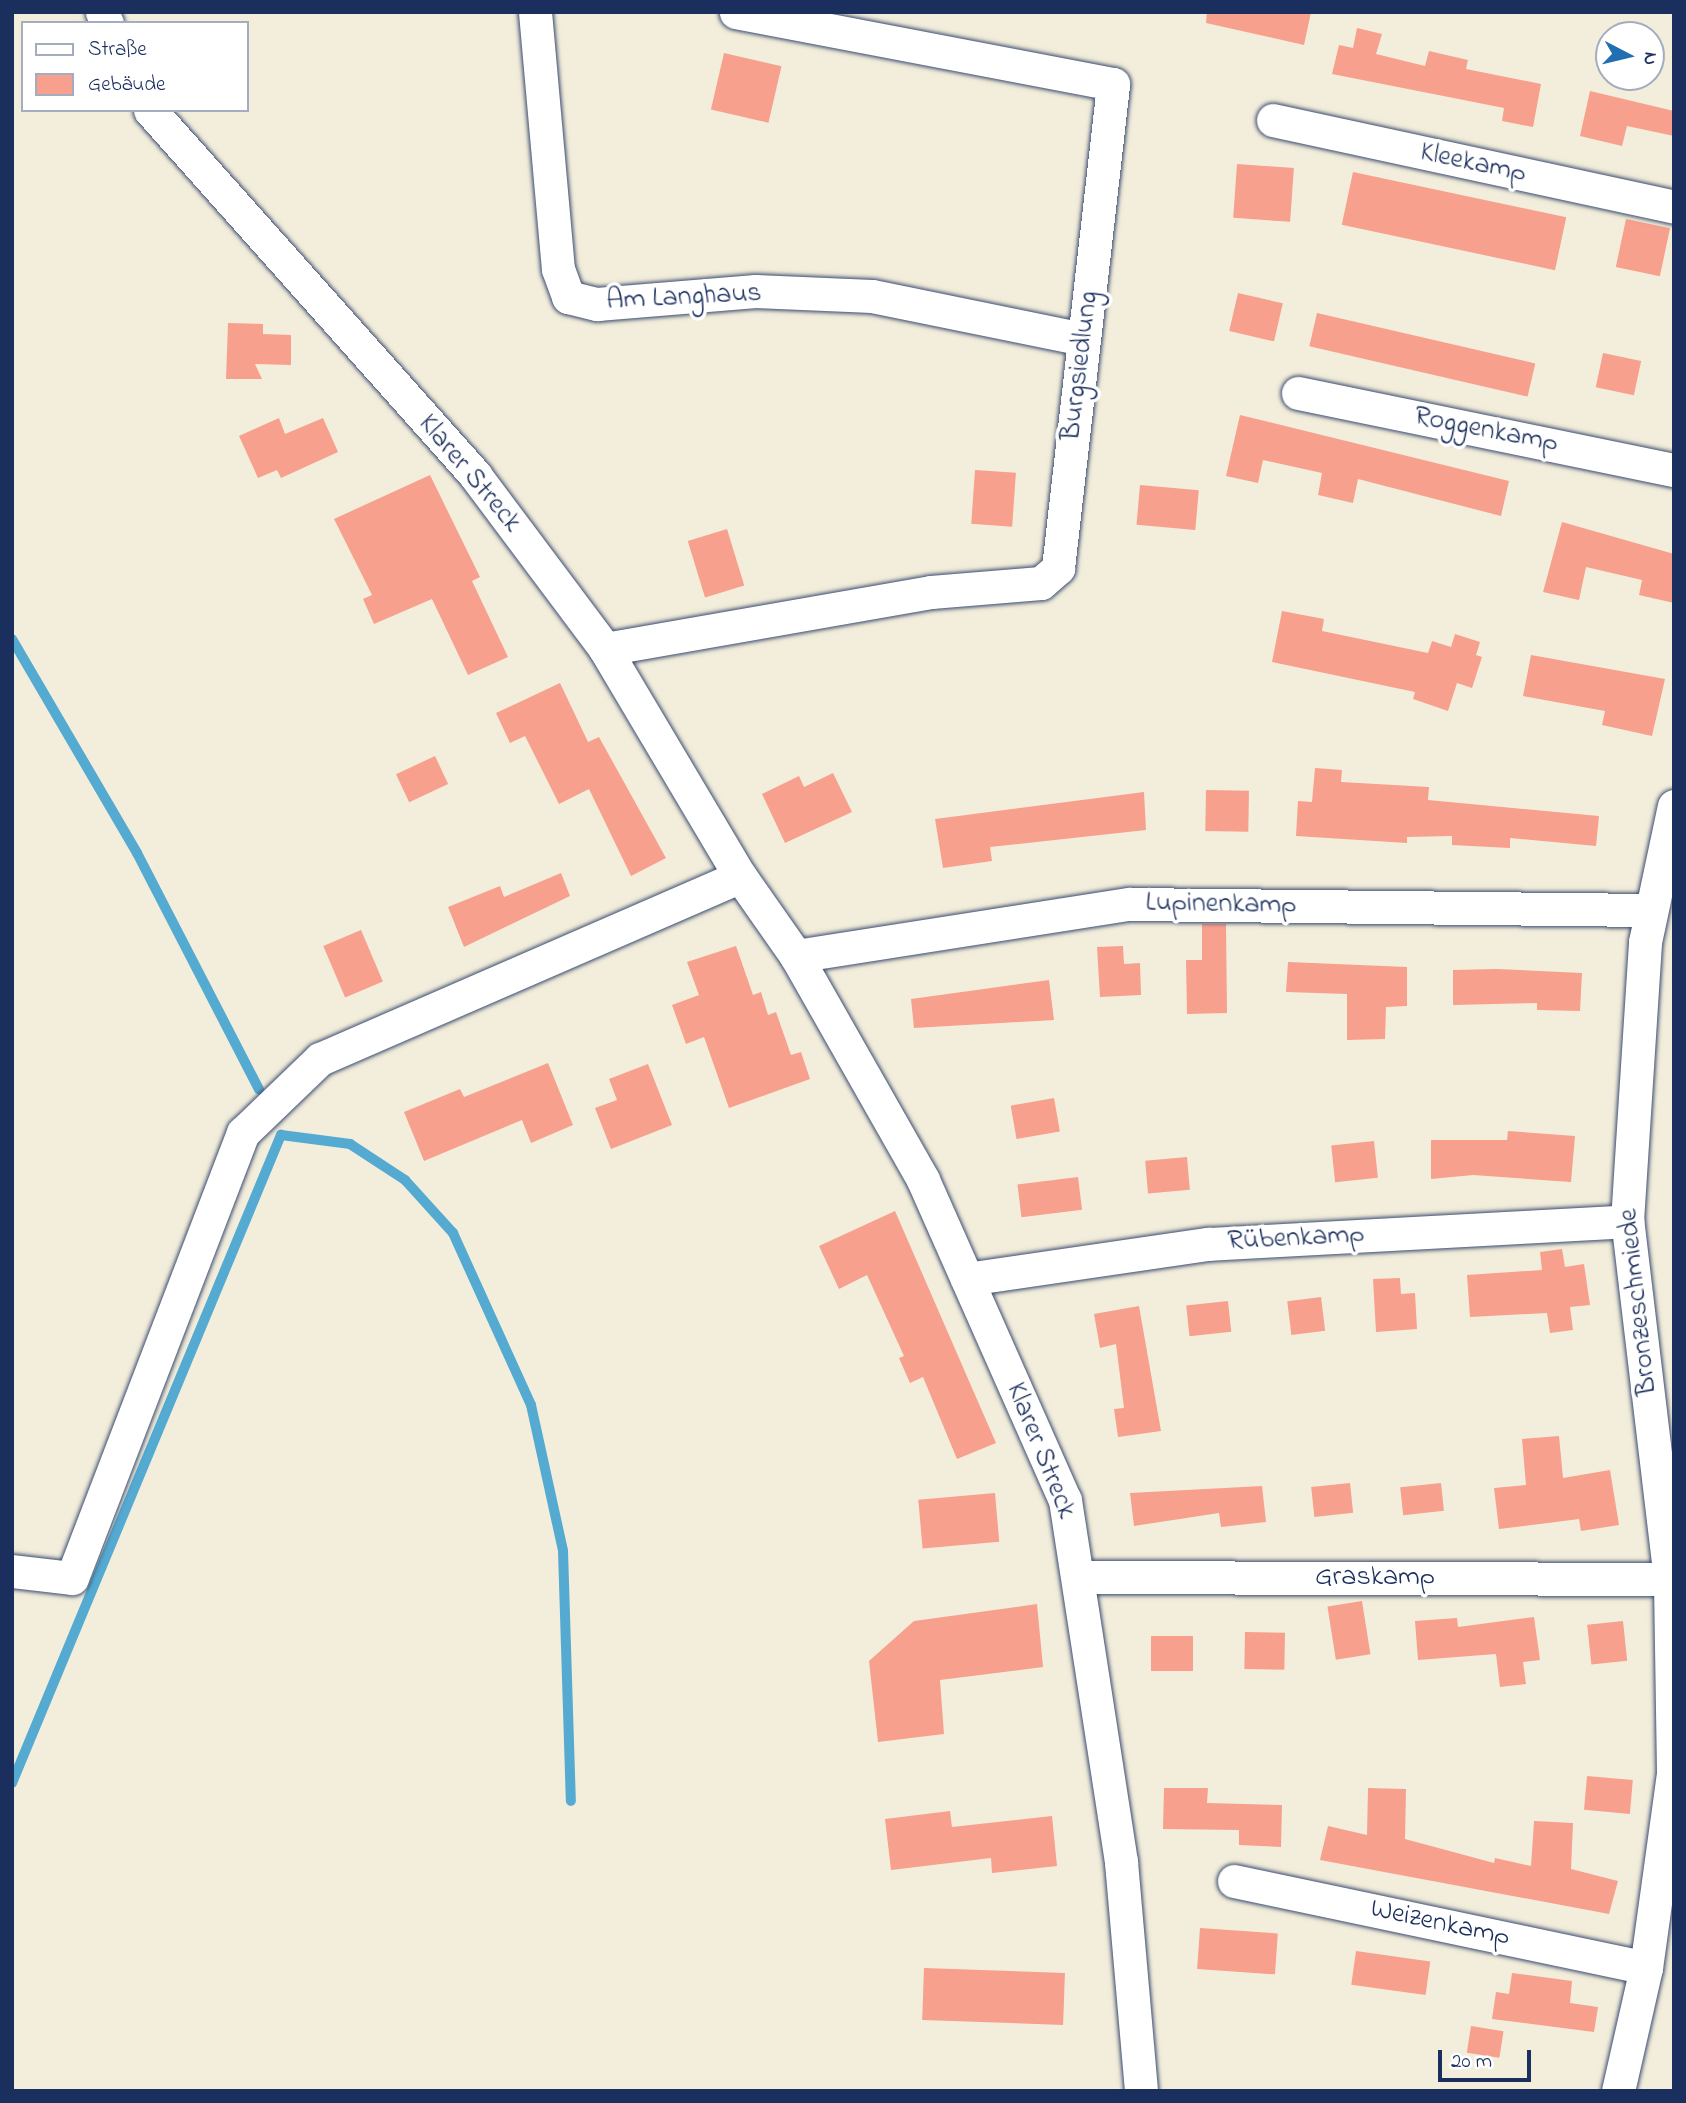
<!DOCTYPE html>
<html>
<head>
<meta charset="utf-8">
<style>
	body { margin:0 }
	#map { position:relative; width:1686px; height:2103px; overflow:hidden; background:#f3eedb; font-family:"Indie Flower",sans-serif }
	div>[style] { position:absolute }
	.stream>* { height:10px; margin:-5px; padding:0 5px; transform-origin:5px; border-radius:5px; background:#54aad0 }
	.building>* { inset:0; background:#f7a08d; transform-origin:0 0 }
	.roads { filter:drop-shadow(0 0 2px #3b4c71) drop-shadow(0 0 2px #3b4c71) }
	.minor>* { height:33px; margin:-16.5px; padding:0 16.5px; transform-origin:16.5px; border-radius:16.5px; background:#fff }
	span { translate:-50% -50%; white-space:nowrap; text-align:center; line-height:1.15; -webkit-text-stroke:7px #fff; paint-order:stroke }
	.street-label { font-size:28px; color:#1b2f5e }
	.frame { position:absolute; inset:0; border:14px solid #1b2f5e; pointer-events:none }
	.legend { position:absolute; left:21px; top:21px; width:228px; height:91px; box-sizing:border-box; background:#fff; border:2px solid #a4acbf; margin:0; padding:9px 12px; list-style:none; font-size:21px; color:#1b2f5e }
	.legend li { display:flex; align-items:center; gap:14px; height:35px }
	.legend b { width:35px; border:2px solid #a4acbf }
	.north { position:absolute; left:1595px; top:21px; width:70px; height:70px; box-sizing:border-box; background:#fff; border:2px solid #a4acbf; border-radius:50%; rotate:97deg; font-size:19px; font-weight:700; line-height:28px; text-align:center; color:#1b2f5e }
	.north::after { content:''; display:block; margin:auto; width:24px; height:32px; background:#1f6fb2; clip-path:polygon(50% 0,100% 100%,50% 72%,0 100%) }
	.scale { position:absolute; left:1438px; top:2050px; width:93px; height:32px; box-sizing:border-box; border:4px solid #1b2f5e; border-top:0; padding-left:9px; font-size:21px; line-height:24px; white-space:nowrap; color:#1b2f5e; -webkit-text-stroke:5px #fff; paint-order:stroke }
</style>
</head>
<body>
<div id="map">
	<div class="stream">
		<i style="left:12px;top:639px;width:248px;rotate:59.7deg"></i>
		<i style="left:137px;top:853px;width:266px;rotate:62.7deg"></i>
		<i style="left:12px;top:1783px;width:702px;rotate:-67.46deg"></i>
		<i style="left:281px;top:1135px;width:70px;rotate:7.4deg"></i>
		<i style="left:350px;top:1144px;width:66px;rotate:33.2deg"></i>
		<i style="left:405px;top:1180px;width:72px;rotate:47.8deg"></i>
		<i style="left:453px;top:1233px;width:189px;rotate:65.6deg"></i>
		<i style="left:531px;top:1405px;width:149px;rotate:77.6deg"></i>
		<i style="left:563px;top:1551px;width:250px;rotate:88.2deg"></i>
	</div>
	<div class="building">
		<i style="clip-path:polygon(1207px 12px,1311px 12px,1304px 45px,1206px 23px)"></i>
		<i style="clip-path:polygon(1357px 28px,1382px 34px,1376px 54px,1425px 66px,1429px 51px,1468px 60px,1466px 69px,1541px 84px,1533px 127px,1502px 121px,1504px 108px,1332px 74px,1339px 45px,1353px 48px)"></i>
		<i style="left:724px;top:53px;width:59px;height:58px;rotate:13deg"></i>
		<i style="clip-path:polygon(1590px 91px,1674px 111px,1674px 136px,1627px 126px,1622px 146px,1580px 136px)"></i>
		<i style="left:1237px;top:164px;width:57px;height:54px;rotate:4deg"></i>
		<i style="left:1353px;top:172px;width:218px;height:54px;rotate:12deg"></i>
		<i style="left:1626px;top:219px;width:45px;height:49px;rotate:12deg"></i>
		<i style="left:1238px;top:293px;width:46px;height:39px;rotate:13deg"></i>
		<i style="left:1317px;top:313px;width:224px;height:34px;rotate:13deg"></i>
		<i style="clip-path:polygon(228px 323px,263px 324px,263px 334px,291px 335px,291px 365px,255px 364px,262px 379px,226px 379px)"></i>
		<i style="left:1603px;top:353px;width:39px;height:35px;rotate:12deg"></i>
		<i style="clip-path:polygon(1240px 415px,1509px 481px,1501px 516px,1358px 479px,1353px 503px,1318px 495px,1322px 473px,1263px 460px,1258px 483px,1226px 476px)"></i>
		<i style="clip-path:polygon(279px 418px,285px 434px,323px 418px,338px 452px,281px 478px,277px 470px,258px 478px,239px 436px)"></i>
		<i style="left:975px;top:470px;width:41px;height:54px;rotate:4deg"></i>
		<i style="clip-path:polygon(430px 475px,480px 577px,472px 581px,508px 657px,468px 675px,432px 599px,374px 624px,363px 599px,372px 595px,334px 519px)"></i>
		<i style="left:1140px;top:485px;width:59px;height:40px;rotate:5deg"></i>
		<i style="clip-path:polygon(1562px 522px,1674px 554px,1674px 603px,1639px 595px,1642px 580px,1586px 567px,1579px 600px,1543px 592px)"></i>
		<i style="left:727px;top:529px;width:59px;height:41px;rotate:73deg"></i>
		<i style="clip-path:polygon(1282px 611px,1324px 619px,1322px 631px,1428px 653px,1432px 641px,1451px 647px,1455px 634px,1480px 642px,1476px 655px,1482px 657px,1472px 688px,1457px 683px,1448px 711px,1413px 699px,1415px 692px,1272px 662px)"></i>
		<i style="clip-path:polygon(1531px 655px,1665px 679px,1652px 736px,1602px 725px,1605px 711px,1523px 696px)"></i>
		<i style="clip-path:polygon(560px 683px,588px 742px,599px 737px,666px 858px,631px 876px,589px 789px,559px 804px,525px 736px,510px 743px,496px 713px)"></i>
		<i style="left:435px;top:756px;width:31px;height:43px;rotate:65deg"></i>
		<i style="clip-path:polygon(1315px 768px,1342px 770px,1341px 782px,1429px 787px,1428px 800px,1599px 816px,1596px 846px,1510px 838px,1510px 848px,1452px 845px,1452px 836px,1407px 837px,1407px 843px,1296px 836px,1298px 801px,1312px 802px)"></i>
		<i style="clip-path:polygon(833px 773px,852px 812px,785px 843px,762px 794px,799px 776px,804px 787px)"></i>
		<i style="left:1206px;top:790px;width:43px;height:41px;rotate:1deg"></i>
		<i style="clip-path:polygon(1144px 792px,1146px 830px,990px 847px,992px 861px,943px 868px,935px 819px)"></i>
		<i style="clip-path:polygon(561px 873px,570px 896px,464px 947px,448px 907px,500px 886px,504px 897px)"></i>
		<i style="clip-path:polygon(1202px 924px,1226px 924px,1227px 1013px,1187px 1014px,1186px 960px,1202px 960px)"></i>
		<i style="left:361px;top:930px;width:56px;height:41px;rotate:67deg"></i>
		<i style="clip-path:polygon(736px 946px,753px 995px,761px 992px,768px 1015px,776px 1012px,791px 1055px,801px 1052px,810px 1079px,729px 1108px,704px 1037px,686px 1044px,672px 1005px,699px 995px,687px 962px)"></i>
		<i style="clip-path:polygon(1123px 946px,1124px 964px,1140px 963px,1141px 995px,1100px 997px,1097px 947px)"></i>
		<i style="clip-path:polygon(1288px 962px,1407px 967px,1407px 1006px,1386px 1007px,1385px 1039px,1347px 1040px,1347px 994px,1286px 992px)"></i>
		<i style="clip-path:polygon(1497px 969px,1582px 973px,1580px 1011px,1537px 1010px,1537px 1003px,1453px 1005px,1453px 970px)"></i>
		<i style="clip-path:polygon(1049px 980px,1054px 1020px,914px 1028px,911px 999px)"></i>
		<i style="clip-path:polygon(548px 1063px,573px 1125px,531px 1143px,522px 1120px,424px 1161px,404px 1112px,460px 1089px,464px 1097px)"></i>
		<i style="clip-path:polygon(648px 1064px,672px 1125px,611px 1149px,595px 1108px,617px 1100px,609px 1079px)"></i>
		<i style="left:1054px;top:1098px;width:34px;height:44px;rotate:80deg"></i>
		<i style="clip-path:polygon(1508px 1131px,1575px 1136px,1571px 1182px,1473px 1175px,1431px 1179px,1431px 1140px,1507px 1140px)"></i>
		<i style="left:1374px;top:1141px;width:37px;height:43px;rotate:84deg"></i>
		<i style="left:1187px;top:1157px;width:33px;height:42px;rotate:85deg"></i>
		<i style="left:1078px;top:1177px;width:33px;height:61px;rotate:83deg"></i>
		<i style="clip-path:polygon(895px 1211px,996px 1443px,957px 1459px,923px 1377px,910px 1383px,899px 1358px,904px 1356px,867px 1275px,839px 1289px,819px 1246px)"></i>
		<i style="clip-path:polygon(1562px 1249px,1565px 1267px,1584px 1264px,1590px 1305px,1570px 1307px,1573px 1330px,1550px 1333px,1547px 1313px,1470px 1317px,1467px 1275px,1542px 1270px,1540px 1252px)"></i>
		<i style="clip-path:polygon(1400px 1278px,1401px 1294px,1415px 1293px,1417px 1329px,1376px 1332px,1373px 1279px)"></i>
		<i style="left:1321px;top:1297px;width:34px;height:34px;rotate:83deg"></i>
		<i style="left:1228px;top:1301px;width:31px;height:42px;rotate:84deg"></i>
		<i style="clip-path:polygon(1139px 1306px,1161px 1431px,1118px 1437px,1114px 1409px,1124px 1408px,1116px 1344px,1100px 1348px,1094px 1314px)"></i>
		<i style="clip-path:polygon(1559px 1436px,1563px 1478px,1610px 1470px,1619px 1525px,1581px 1531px,1579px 1519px,1499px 1529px,1494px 1488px,1526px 1485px,1522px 1439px)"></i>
		<i style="left:1350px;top:1483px;width:30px;height:39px;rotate:84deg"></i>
		<i style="left:1441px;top:1483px;width:28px;height:41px;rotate:84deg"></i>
		<i style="clip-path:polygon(1262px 1486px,1266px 1522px,1221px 1527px,1219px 1513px,1134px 1526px,1130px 1493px)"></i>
		<i style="left:995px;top:1493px;width:49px;height:77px;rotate:85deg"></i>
		<i style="left:1362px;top:1601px;width:54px;height:35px;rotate:81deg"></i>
		<i style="clip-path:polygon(1037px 1604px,1043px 1667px,940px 1680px,944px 1734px,878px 1742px,869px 1661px,914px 1621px)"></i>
		<i style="clip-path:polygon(1534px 1617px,1540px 1660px,1523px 1662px,1526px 1684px,1500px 1687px,1496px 1654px,1418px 1660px,1415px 1621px,1457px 1618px,1458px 1627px)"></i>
		<i style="left:1623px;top:1621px;width:40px;height:36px;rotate:84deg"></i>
		<i style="left:1245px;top:1632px;width:40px;height:37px;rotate:1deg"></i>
		<i style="left:1151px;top:1636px;width:42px;height:35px"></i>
		<i style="left:1587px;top:1776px;width:46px;height:34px;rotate:5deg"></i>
		<i style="clip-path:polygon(1164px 1788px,1208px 1788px,1207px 1803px,1282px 1805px,1281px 1847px,1239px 1845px,1239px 1830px,1163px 1829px)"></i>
		<i style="clip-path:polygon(1368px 1788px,1406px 1789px,1405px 1839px,1494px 1863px,1495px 1858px,1531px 1866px,1534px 1821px,1573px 1823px,1571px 1869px,1618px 1881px,1609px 1914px,1320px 1860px,1328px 1826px,1367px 1835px)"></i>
		<i style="clip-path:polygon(950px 1811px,952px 1827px,1052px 1816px,1057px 1866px,992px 1873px,991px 1858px,891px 1870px,885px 1819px)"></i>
		<i style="left:1200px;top:1928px;width:78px;height:41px;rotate:4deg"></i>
		<i style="left:1356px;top:1951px;width:75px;height:34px;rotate:8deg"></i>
		<i style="left:924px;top:1968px;width:141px;height:52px;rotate:2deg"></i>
		<i style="clip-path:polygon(1512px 1973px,1572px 1981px,1570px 2003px,1598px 2007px,1594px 2032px,1492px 2019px,1496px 1992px,1509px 1994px)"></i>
		<i style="left:1471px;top:2026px;width:33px;height:27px;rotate:9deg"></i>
	</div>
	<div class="roads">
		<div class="minor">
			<i style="left:102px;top:12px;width:12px;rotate:66deg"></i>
			<i style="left:535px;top:12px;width:258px;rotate:84.9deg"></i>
			<i style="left:558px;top:269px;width:30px;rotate:70deg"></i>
			<i style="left:568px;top:297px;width:30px;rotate:14deg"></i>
			<i style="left:597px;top:304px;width:159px;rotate:-4.7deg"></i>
			<i style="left:755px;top:291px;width:117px;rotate:2.4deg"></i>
			<i style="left:872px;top:296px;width:216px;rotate:11.5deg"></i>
			<i style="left:150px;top:110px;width:489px;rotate:48.3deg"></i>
			<i style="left:475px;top:475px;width:217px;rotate:53.2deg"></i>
			<i style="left:605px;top:649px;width:264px;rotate:59.3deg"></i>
			<i style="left:740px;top:876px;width:98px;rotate:55deg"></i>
			<i style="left:796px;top:956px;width:257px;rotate:60.4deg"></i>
			<i style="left:923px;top:1180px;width:350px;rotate:66.1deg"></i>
			<i style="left:1065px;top:1500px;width:366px;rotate:81.2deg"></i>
			<i style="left:1121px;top:1862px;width:230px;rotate:85deg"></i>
			<i style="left:1273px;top:120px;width:410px;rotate:12.2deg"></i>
			<i style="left:1298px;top:393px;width:384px;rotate:11.6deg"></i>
			<i style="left:605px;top:649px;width:331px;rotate:-9.9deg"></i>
			<i style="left:931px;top:592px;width:110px;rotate:-4.7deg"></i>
			<i style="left:1041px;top:583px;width:23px;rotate:-41deg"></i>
			<i style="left:1058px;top:568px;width:487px;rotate:-83.5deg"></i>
			<i style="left:1113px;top:84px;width:384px;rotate:-169.2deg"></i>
			<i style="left:796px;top:956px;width:337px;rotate:-8.9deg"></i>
			<i style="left:1129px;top:904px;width:521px;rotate:0.66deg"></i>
			<i style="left:967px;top:1279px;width:244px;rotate:-8.3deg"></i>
			<i style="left:1208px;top:1244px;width:420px;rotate:-3.1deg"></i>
			<i style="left:12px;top:1571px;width:60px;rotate:6.7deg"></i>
			<i style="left:72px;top:1578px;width:477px;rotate:-69deg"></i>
			<i style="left:243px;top:1133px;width:107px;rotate:-43.9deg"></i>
			<i style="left:320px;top:1059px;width:458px;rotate:-23.5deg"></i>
			<i style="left:1081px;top:1577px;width:589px;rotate:0.19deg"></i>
			<i style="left:1234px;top:1881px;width:421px;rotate:11.9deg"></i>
			<i style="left:1618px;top:2091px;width:126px;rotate:-77.2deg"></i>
			<i style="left:1646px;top:1968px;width:197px;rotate:-82.1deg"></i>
			<i style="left:1673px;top:1773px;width:194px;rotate:-90.9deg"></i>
			<i style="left:1670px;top:1579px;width:361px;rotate:-96.8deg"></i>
			<i style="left:1627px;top:1221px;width:280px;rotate:-86.3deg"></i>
			<i style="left:1645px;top:942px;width:139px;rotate:-78deg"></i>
		</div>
	</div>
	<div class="street-label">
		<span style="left:1473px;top:164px;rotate:12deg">Kleekamp</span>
		<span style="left:684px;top:298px;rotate:-3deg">Am Langhaus</span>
		<span style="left:1081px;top:366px;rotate:-83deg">Burgsiedlung</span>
		<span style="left:1486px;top:431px;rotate:11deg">Roggenkamp</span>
		<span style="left:469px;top:474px;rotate:50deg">Klarer Streck</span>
		<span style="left:1221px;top:905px;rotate:1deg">Lupinenkamp</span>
		<span style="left:1296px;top:1239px;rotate:-3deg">Rübenkamp</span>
		<span style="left:1639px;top:1302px;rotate:-96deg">Bronzeschmiede</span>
		<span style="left:1040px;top:1451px;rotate:68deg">Klarer Streck</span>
		<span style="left:1375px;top:1578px">Graskamp</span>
		<span style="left:1440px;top:1924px;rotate:12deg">Weizenkamp</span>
	</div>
	<div class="frame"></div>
	<ul class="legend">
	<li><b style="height:9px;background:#fff"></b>Straße</li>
	<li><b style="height:19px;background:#f7a08d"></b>Gebäude</li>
	</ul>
	<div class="north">N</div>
	<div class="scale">20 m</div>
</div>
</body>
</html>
